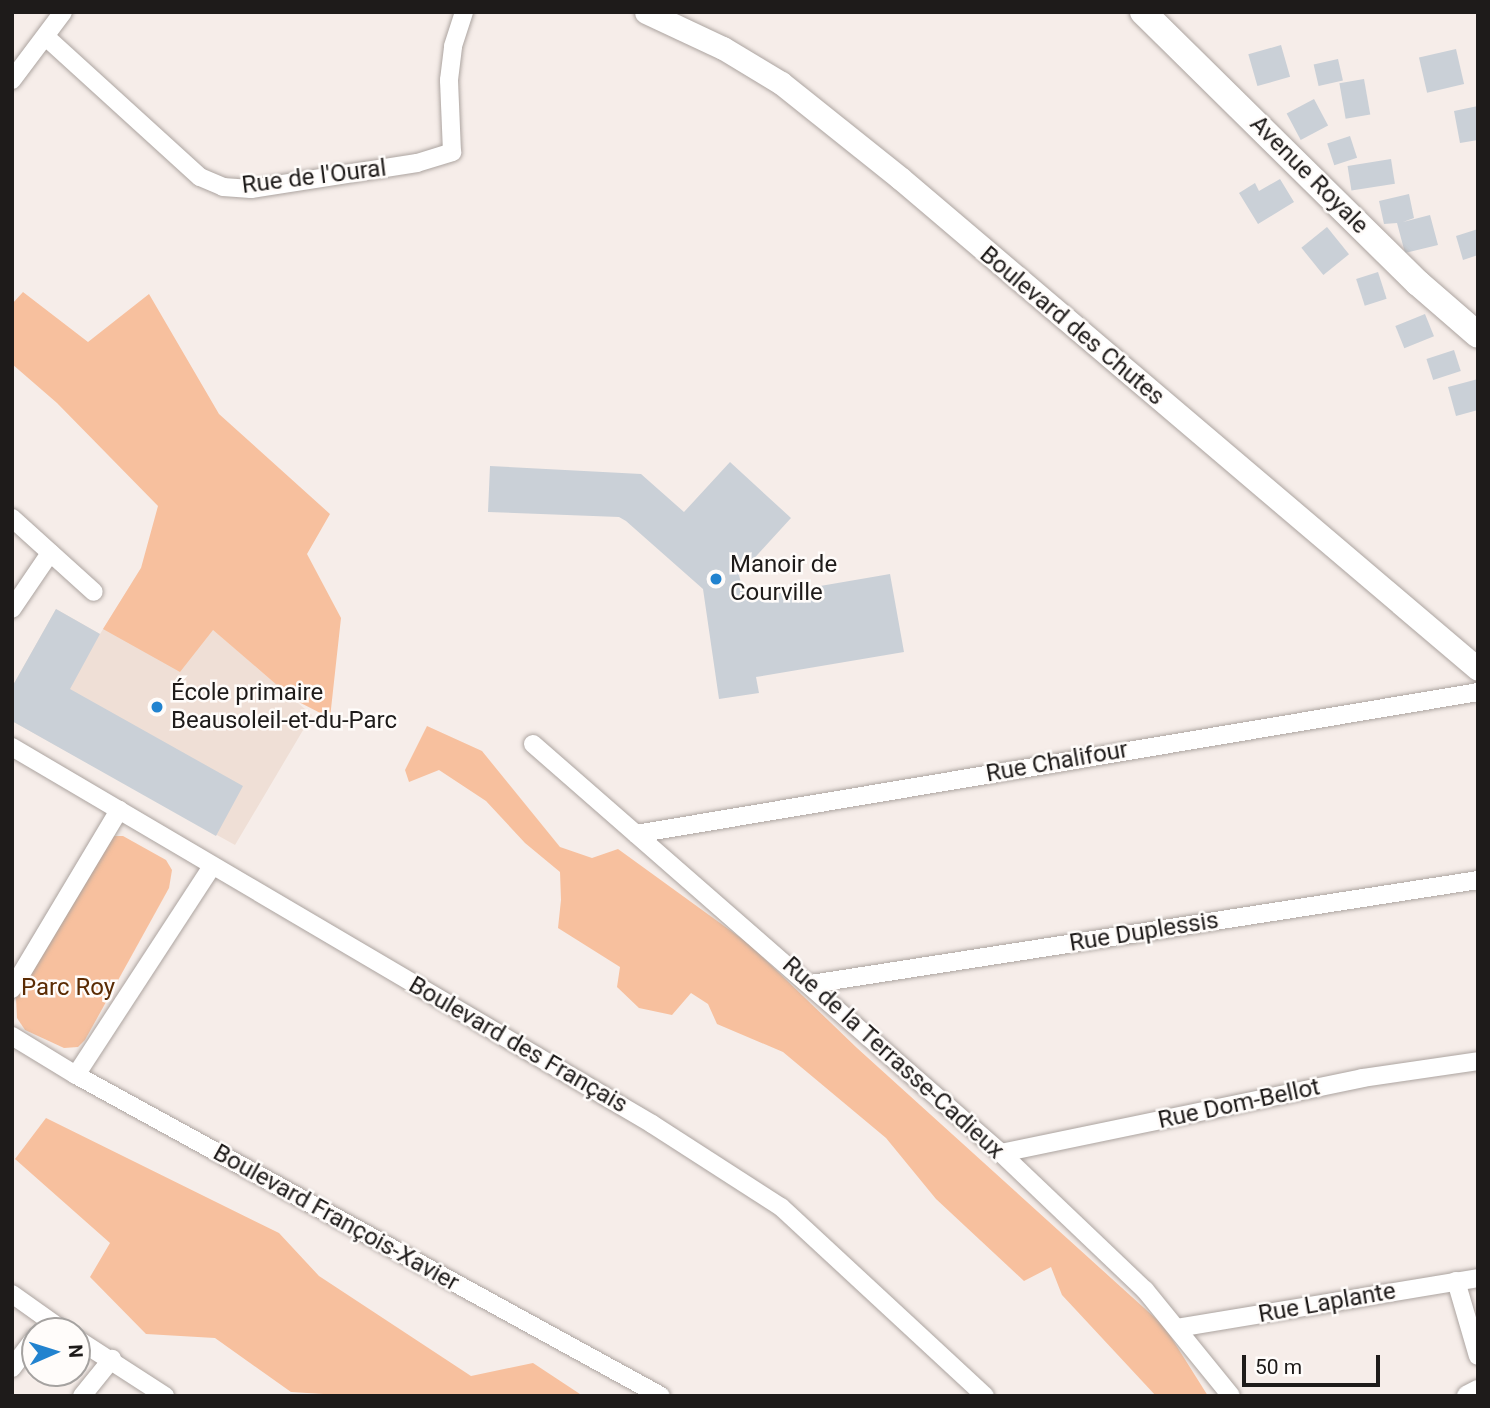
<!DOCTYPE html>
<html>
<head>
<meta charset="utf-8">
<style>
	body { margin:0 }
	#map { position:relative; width:1490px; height:1408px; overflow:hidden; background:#f6ede9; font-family:Roboto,sans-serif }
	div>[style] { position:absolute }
	.built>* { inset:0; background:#efdfd6 }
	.green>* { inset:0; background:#f7c09e }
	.building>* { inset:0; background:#cad0d7; transform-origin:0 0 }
	.roads { filter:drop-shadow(0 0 2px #aca4a0) drop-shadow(0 0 2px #aca4a0) }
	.minor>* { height:18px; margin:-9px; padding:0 9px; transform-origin:9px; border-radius:9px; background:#fff }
	.tertiary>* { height:23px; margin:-11.5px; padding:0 11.5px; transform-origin:11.5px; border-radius:11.5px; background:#fff }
	.secondary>* { height:26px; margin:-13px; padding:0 13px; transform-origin:13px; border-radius:13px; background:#fff }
	.dots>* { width:19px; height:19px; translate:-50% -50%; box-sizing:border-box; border:4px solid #fffcfa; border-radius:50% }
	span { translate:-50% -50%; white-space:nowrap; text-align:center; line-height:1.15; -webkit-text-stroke:5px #fffcfa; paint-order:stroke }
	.street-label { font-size:24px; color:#1e1b1a }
	.poi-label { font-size:24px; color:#1e1b1a }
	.left { translate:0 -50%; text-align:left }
	.park-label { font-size:24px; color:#5b2b03 }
	.frame { position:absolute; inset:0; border:14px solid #1e1b1a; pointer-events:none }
	.north { position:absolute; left:21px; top:1317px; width:70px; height:70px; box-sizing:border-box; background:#fffcfa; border:2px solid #a5a2a0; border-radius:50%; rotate:87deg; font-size:19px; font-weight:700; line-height:28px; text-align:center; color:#1e1b1a }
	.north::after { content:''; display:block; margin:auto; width:24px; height:32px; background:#2283cf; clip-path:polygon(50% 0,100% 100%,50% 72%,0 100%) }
	.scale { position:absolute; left:1242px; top:1355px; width:138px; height:32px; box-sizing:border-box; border:4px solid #1e1b1a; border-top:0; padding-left:9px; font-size:21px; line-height:24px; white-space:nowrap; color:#1e1b1a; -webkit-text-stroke:5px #fffcfa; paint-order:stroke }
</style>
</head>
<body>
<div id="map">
	<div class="built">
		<i style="clip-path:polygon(141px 568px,312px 715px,235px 845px,12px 721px,12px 687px,56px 609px,100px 634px)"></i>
	</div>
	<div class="green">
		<i style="clip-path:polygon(23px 292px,88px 342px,149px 294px,219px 414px,330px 514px,307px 554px,341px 618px,330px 718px,293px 699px,213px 630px,180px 672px,103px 629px,141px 568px,158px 506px,57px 403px,12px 364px,12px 304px)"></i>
		<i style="clip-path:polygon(427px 726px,482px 751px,560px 847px,592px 858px,618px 849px,749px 944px,857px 1048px,1164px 1326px,1208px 1396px,1156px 1396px,1062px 1295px,1051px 1267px,1024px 1281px,936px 1199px,886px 1138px,783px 1052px,717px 1024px,708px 1004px,691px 993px,672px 1015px,639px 1008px,617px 987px,620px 967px,558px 928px,561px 900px,560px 872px,525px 843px,486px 801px,439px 770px,409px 782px,405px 770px)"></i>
		<i style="clip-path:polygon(113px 836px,123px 836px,166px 860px,172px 870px,169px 888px,85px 1040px,78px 1047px,64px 1048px,25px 1030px,17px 1018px,16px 998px,98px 854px)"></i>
		<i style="clip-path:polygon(46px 1118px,279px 1233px,319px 1276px,471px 1376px,533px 1363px,583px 1396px,356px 1396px,291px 1392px,215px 1338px,146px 1334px,90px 1277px,110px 1243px,15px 1159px)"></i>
	</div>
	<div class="building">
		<i style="left:1281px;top:45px;width:33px;height:34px;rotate:74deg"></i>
		<i style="left:1456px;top:49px;width:36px;height:38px;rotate:77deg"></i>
		<i style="left:1338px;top:59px;width:22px;height:25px;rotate:77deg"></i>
		<i style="left:1364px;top:79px;width:36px;height:25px;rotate:80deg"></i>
		<i style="left:1314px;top:99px;width:30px;height:31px;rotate:62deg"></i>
		<i style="clip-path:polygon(1478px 106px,1478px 140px,1460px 143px,1454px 111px)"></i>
		<i style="left:1350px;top:136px;width:23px;height:24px;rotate:72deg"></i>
		<i style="left:1391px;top:159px;width:25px;height:44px;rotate:81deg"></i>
		<i style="clip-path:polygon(1280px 179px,1294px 202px,1258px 224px,1239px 193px,1255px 183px,1259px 191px)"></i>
		<i style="clip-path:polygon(1409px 194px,1414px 218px,1403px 222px,1430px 215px,1438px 245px,1405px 253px,1397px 223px,1384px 224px,1379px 201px)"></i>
		<i style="left:1327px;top:227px;width:35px;height:33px;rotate:51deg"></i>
		<i style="clip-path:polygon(1478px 229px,1478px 255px,1463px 260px,1456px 236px)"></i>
		<i style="left:1378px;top:272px;width:28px;height:23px;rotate:72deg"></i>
		<i style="left:1425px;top:314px;width:24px;height:32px;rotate:68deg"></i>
		<i style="left:1454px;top:350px;width:22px;height:29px;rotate:72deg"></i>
		<i style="clip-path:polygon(1478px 379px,1478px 410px,1456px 416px,1448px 387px)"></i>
		<i style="clip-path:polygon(730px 462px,791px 518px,739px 575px,745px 599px,890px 574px,904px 652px,756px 677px,759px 693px,719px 699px,703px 589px,626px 521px,619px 517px,488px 512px,490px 466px,641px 474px,684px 512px)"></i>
		<i style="clip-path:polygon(56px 609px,100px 634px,70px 689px,243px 786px,216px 836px,12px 721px,12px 687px)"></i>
	</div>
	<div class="roads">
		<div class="minor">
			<i style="left:46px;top:37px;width:208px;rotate:42.3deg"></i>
			<i style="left:200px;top:177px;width:25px;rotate:23deg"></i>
			<i style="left:223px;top:187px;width:28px;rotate:4deg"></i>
			<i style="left:251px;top:189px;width:168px;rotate:-8.9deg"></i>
			<i style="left:417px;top:163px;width:37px;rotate:-17deg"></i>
			<i style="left:452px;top:152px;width:72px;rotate:-92.4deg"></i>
			<i style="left:449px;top:80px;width:34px;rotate:-83deg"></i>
			<i style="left:453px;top:46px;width:36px;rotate:-72deg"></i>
			<i style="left:12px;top:80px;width:85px;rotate:-53.1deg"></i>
			<i style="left:12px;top:518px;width:110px;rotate:42.1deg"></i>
			<i style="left:12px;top:609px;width:68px;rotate:-55.8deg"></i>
			<i style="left:533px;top:744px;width:622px;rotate:41.15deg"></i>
			<i style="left:1001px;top:1153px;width:199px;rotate:43.6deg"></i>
			<i style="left:1145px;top:1290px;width:136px;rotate:50.9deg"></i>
			<i style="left:12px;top:747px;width:743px;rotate:30.5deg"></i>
			<i style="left:652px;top:1124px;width:153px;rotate:32.8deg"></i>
			<i style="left:781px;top:1207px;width:278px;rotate:42.8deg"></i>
			<i style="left:636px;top:834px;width:854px;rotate:-9.57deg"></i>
			<i style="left:811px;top:984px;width:675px;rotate:-8.86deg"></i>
			<i style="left:12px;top:989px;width:209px;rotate:-59.1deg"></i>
			<i style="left:12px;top:1036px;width:75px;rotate:31.4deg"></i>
			<i style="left:76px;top:1075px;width:667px;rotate:28.75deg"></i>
			<i style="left:76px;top:1075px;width:249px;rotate:-56.9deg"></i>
			<i style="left:1001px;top:1153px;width:369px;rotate:-11.7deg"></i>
			<i style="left:1362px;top:1078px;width:117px;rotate:-8.3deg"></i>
			<i style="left:1456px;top:1281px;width:78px;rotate:73.7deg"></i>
			<i style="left:12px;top:1294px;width:64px;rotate:35.4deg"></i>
			<i style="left:1177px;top:1328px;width:305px;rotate:-9.4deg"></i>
			<i style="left:77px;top:1339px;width:105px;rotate:32.9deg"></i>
			<i style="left:12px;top:1368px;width:39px;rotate:-53deg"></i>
			<i style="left:82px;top:1396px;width:48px;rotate:-51deg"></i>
		</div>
		<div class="tertiary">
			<i style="left:646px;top:12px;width:85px;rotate:25.1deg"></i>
			<i style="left:723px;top:48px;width:68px;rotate:31.1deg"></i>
			<i style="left:781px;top:83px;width:152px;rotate:38.6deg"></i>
			<i style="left:900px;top:178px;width:758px;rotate:40.35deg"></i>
			<i style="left:1468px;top:1396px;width:11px;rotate:-27deg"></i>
		</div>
		<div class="secondary">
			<i style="left:1143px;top:12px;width:386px;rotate:44.6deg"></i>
			<i style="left:1418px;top:283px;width:79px;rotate:40.9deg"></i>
		</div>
	</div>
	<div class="dots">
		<i style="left:716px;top:579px;background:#2283cf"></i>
		<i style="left:157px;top:707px;background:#2283cf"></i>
	</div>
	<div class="street-label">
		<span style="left:1309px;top:175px;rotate:45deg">Avenue Royale</span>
		<span style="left:314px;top:177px;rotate:-7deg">Rue de l'Oural</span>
		<span style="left:1072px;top:326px;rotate:40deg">Boulevard des Chutes</span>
		<span style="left:1057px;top:762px;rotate:-10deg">Rue Chalifour</span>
		<span style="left:1144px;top:932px;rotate:-9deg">Rue Duplessis</span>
		<span style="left:518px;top:1045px;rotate:30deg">Boulevard des Français</span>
		<span style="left:893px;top:1058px;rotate:42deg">Rue de la Terrasse-Cadieux</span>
		<span style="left:1239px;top:1104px;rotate:-12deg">Rue Dom-Bellot</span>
		<span style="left:336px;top:1218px;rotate:29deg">Boulevard François-Xavier</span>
		<span style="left:1327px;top:1303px;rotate:-10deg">Rue Laplante</span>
	</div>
	<div class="poi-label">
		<span class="left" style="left:730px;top:579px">Manoir de<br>Courville</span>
		<span class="left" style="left:171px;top:707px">École primaire<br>Beausoleil-et-du-Parc</span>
	</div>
	<div class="park-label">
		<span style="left:68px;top:988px">Parc Roy</span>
	</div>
	<div class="frame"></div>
	<div class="north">N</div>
	<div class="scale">50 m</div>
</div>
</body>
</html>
